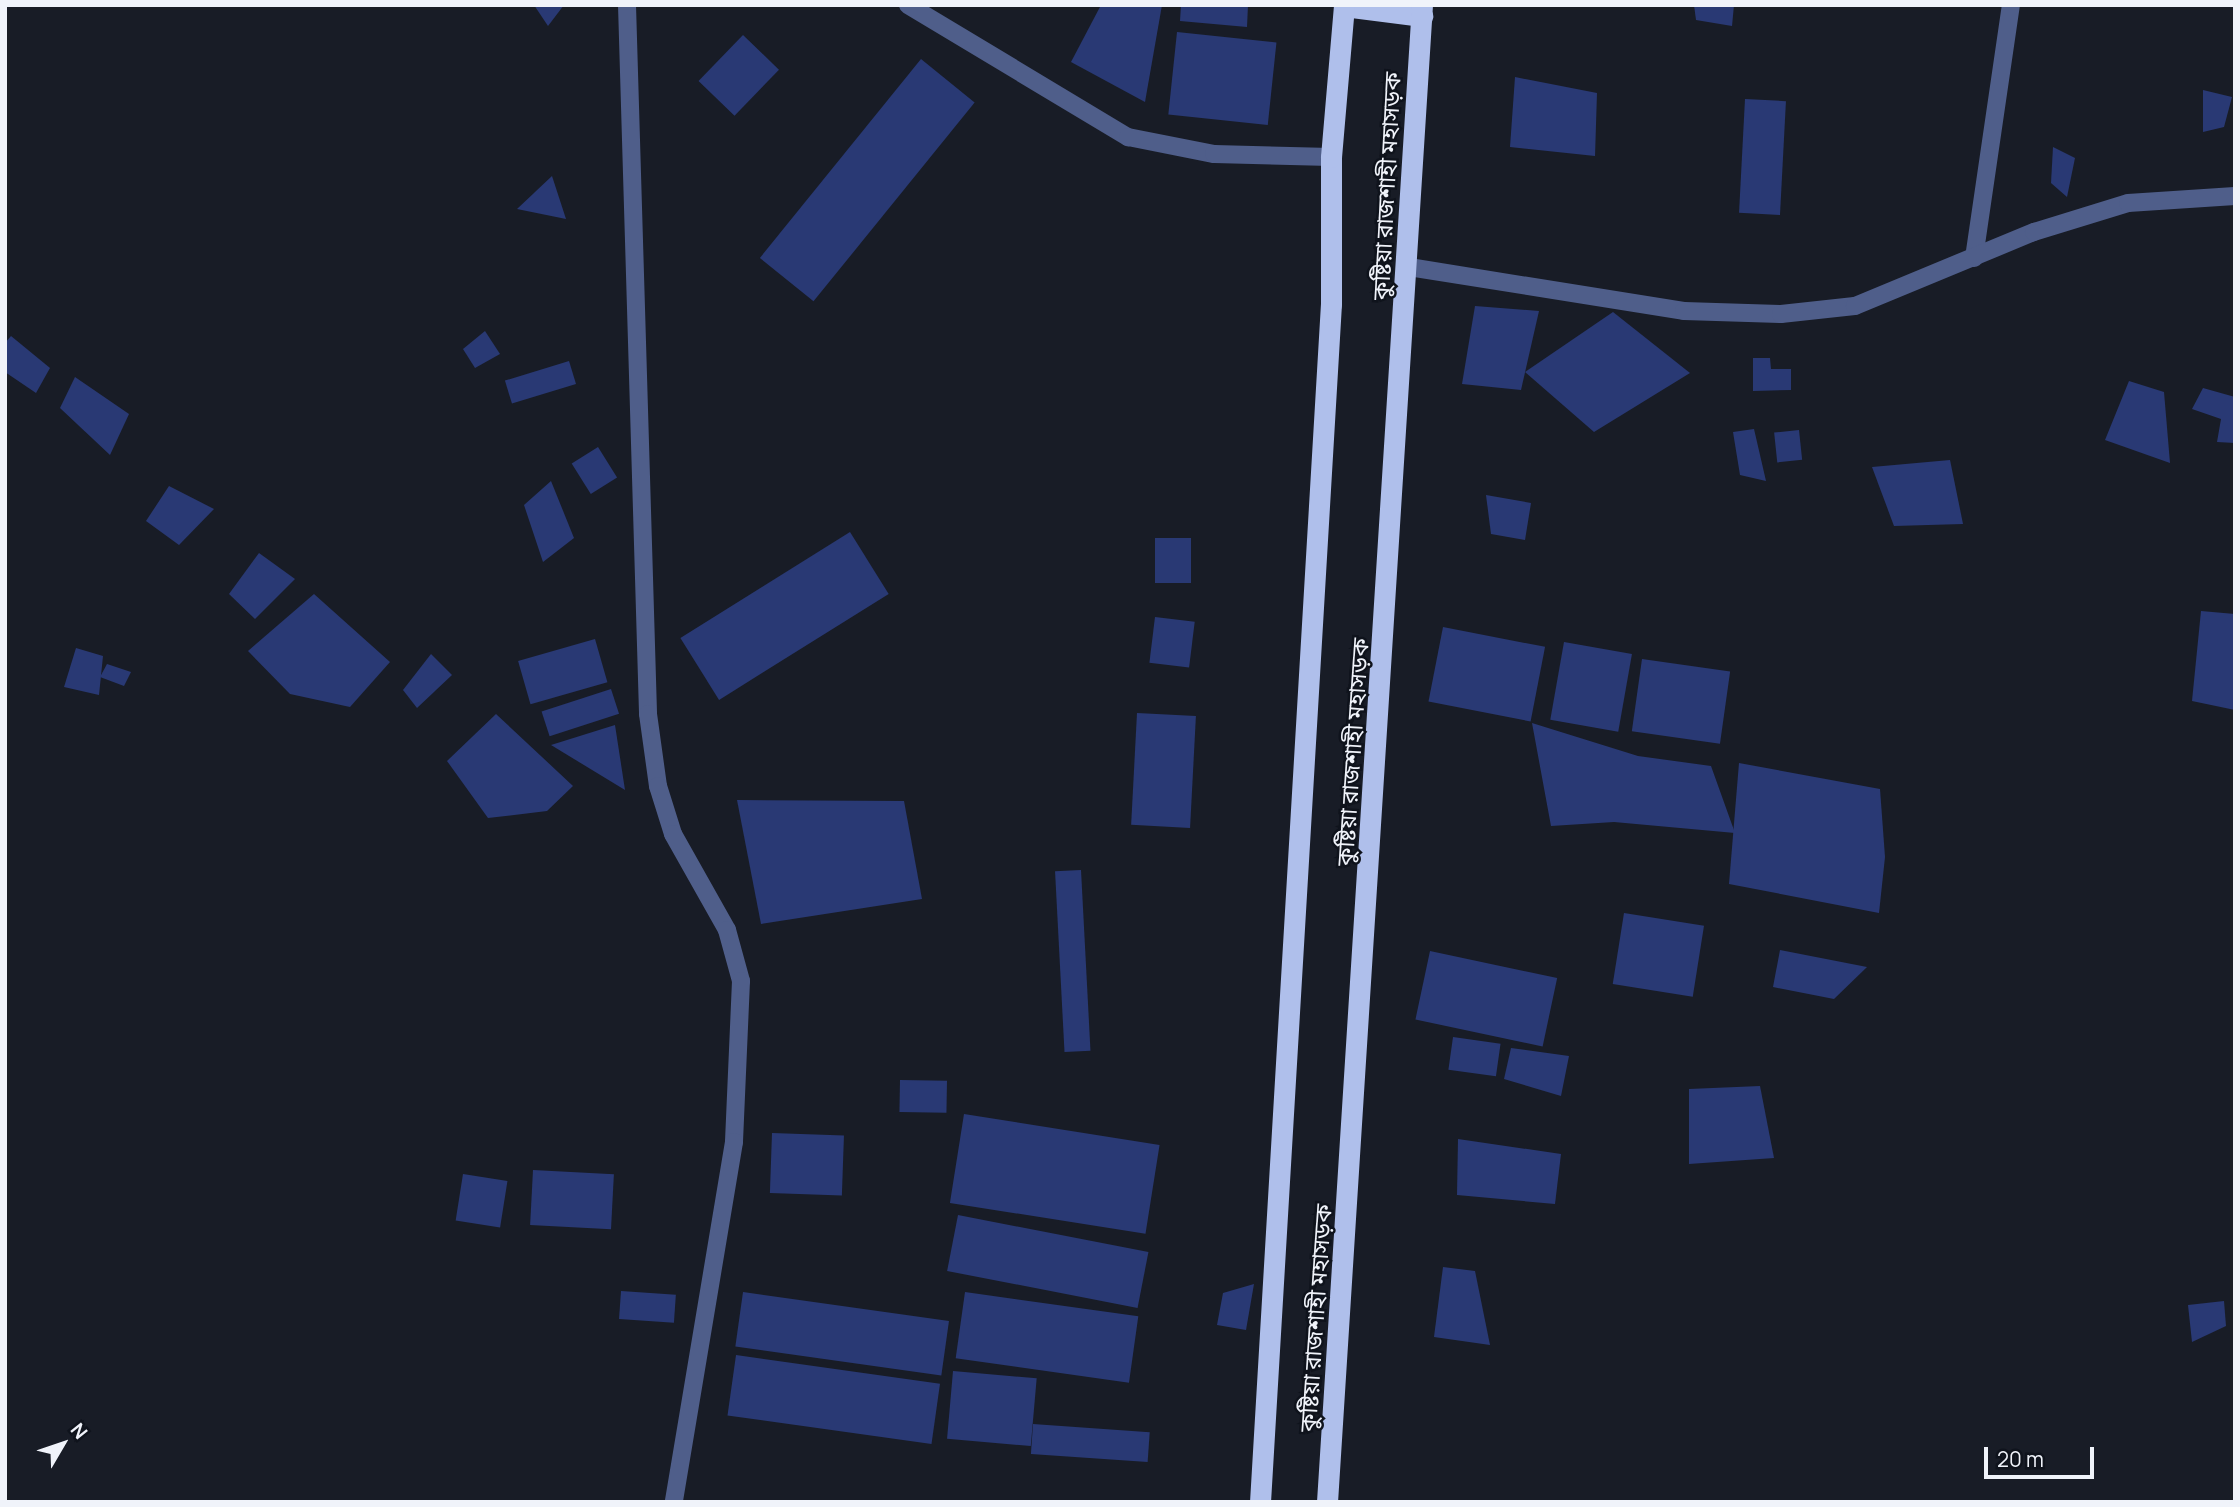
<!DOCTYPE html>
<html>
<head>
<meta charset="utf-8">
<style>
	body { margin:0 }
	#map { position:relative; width:2240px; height:1507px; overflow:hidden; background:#181c26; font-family:Manrope,"Noto Sans Bengali",sans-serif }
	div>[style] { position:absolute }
	.building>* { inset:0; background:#293974; transform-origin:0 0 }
	.minor>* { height:18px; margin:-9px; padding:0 9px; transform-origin:9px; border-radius:9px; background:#4f5e8a }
	.highway>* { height:21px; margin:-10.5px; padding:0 10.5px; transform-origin:10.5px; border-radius:10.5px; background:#afbfeb }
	span { translate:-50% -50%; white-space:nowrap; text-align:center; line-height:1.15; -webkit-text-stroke:5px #0f131c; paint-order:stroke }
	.street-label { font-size:23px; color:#f0f3fa }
	.frame { position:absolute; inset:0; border:7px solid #f0f3fa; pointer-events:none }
	.north { position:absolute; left:28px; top:1409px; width:70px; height:70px; -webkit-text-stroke:5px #0f131c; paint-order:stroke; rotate:51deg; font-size:19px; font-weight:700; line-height:28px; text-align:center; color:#f0f3fa }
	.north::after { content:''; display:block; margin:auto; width:24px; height:32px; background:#f0f3fa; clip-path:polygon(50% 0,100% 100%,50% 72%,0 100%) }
	.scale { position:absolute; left:1984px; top:1447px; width:110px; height:32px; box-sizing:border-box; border:4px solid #f0f3fa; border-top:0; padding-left:9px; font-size:21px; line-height:24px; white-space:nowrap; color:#f0f3fa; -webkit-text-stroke:5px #0f131c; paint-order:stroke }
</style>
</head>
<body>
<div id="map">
	<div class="building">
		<i style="clip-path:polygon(534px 5px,564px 5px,548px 26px)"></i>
		<i style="clip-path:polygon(1101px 5px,1162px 5px,1145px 102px,1071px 62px)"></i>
		<i style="clip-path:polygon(1181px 5px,1248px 5px,1247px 27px,1180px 21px)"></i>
		<i style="clip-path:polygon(1694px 5px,1734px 5px,1732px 26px,1696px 20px)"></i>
		<i style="left:1177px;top:32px;width:100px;height:83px;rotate:6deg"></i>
		<i style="left:743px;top:35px;width:50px;height:64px;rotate:44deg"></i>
		<i style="left:921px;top:59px;width:69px;height:256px;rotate:39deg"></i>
		<i style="clip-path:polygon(1515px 77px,1597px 93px,1595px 156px,1510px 147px)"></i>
		<i style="clip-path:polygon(2203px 90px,2232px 97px,2224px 127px,2203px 132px)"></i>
		<i style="left:1745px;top:99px;width:41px;height:114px;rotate:3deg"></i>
		<i style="clip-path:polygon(2053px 147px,2075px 158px,2067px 197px,2051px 183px)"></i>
		<i style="clip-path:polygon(552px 176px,566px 219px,517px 209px)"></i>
		<i style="clip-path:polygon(1475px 306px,1539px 311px,1521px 390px,1462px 384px)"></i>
		<i style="clip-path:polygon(1613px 312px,1690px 373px,1594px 432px,1525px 372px)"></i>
		<i style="clip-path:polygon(485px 331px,500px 354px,475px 368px,463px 349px)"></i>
		<i style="clip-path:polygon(11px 336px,50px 368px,36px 393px,5px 372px,5px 343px)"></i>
		<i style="clip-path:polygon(1753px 358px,1770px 358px,1771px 369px,1791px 369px,1791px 390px,1753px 391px)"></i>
		<i style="left:569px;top:361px;width:24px;height:67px;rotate:73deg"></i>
		<i style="clip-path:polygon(75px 377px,129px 414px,110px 455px,60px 408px)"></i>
		<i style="clip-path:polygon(2129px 381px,2164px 392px,2170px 463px,2105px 440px)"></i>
		<i style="clip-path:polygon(2203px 388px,2235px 397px,2235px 443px,2217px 442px,2221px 419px,2192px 409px)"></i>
		<i style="clip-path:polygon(1754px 429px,1766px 481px,1740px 475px,1733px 432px)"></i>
		<i style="left:1799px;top:430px;width:30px;height:25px;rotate:84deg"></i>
		<i style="left:598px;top:447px;width:36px;height:31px;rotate:58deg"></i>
		<i style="clip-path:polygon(1950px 460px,1963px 524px,1894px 526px,1872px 467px)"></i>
		<i style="clip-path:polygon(551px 481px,574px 538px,543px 562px,524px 505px)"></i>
		<i style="clip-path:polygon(169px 486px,214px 509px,179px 545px,146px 521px)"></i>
		<i style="clip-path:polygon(1486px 495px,1531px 503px,1525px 540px,1491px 534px)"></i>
		<i style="left:850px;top:532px;width:73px;height:200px;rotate:58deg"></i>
		<i style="left:1155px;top:538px;width:36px;height:45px"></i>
		<i style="clip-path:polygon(259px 553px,295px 579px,255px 619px,229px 594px)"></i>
		<i style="clip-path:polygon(314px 594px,390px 662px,350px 707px,290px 694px,248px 651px)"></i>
		<i style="clip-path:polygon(2201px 611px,2235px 614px,2235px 710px,2192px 701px)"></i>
		<i style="left:1155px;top:617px;width:40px;height:46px;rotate:7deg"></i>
		<i style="left:1443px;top:627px;width:104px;height:76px;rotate:11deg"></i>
		<i style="left:595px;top:639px;width:45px;height:80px;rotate:74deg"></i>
		<i style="left:1564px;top:642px;width:69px;height:79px;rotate:10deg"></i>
		<i style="clip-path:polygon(76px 648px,103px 656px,99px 695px,64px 687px)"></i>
		<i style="clip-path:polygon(431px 654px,452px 675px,417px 708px,403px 690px)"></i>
		<i style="left:1642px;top:659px;width:89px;height:73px;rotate:8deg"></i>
		<i style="clip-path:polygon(107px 664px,131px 672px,124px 686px,100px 677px)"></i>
		<i style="left:611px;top:689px;width:26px;height:73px;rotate:72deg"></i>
		<i style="left:1137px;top:713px;width:59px;height:112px;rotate:3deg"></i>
		<i style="clip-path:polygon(496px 714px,573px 786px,547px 811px,488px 818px,447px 761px)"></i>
		<i style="clip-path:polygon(1532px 723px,1638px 756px,1711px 766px,1735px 833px,1614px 822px,1551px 826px)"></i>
		<i style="clip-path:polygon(615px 725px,625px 790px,551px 745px)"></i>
		<i style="clip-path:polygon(1739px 763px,1880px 789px,1885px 857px,1879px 913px,1729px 884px)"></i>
		<i style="clip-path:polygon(737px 800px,904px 801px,922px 899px,761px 924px)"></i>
		<i style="left:1081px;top:870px;width:181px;height:26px;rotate:87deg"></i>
		<i style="left:1624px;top:913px;width:81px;height:72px;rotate:9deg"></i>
		<i style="clip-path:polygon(1780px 950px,1867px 967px,1834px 999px,1773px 987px)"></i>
		<i style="left:1430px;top:951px;width:130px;height:70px;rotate:12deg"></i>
		<i style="left:1453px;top:1037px;width:48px;height:33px;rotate:8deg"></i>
		<i style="clip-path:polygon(1511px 1048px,1569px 1056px,1561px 1096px,1504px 1079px)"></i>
		<i style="left:900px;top:1080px;width:47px;height:32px;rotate:1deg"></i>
		<i style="clip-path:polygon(1760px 1086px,1774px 1158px,1689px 1164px,1689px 1089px)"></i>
		<i style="left:964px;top:1114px;width:198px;height:90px;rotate:9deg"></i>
		<i style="left:772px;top:1133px;width:72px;height:60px;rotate:2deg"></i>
		<i style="clip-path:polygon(1458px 1139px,1561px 1154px,1555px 1204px,1457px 1195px)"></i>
		<i style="left:533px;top:1170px;width:81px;height:55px;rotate:3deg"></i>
		<i style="left:463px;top:1174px;width:45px;height:47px;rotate:9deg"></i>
		<i style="left:958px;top:1215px;width:194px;height:57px;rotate:11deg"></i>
		<i style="clip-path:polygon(1443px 1267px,1475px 1271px,1490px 1345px,1434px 1337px)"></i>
		<i style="clip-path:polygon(1254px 1284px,1246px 1330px,1217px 1325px,1223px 1293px)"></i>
		<i style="left:621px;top:1291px;width:55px;height:28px;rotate:4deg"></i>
		<i style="left:743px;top:1292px;width:208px;height:55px;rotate:8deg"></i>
		<i style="left:965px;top:1292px;width:175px;height:67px;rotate:8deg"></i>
		<i style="clip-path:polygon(2224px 1301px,2226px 1326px,2192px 1342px,2188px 1305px)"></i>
		<i style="left:736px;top:1355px;width:206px;height:61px;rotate:8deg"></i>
		<i style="left:953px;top:1371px;width:84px;height:68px;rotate:5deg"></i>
		<i style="left:1033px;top:1424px;width:117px;height:30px;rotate:4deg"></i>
	</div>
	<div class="minor">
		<i style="left:627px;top:5px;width:709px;rotate:88.3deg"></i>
		<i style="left:648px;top:714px;width:73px;rotate:82.1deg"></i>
		<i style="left:658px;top:786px;width:50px;rotate:72.6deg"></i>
		<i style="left:673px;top:834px;width:110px;rotate:60.6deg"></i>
		<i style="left:727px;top:930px;width:53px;rotate:74.6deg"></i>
		<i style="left:741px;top:981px;width:161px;rotate:92.5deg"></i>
		<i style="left:734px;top:1142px;width:365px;rotate:99.5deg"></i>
		<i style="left:908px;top:5px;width:257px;rotate:31deg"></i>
		<i style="left:1128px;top:137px;width:88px;rotate:11.2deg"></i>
		<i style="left:1214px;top:154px;width:117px;rotate:1.5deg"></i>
		<i style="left:1974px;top:258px;width:256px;rotate:-81.7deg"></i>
		<i style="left:1409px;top:267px;width:278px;rotate:9.1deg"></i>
		<i style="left:1684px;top:311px;width:97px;rotate:1.8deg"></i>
		<i style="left:1781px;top:314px;width:74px;rotate:-6.2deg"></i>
		<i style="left:1855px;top:306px;width:194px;rotate:-22.5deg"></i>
		<i style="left:2034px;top:232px;width:98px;rotate:-17.1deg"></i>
		<i style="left:2128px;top:203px;width:107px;rotate:-3.7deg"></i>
	</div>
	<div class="highway">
		<i style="left:1344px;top:6px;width:79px;rotate:7.3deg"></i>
		<i style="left:1260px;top:1502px;width:1200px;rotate:-86.61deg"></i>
		<i style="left:1331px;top:304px;width:147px;rotate:-90deg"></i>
		<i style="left:1331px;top:157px;width:153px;rotate:-85.1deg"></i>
		<i style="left:1327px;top:1502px;width:1500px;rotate:-86.37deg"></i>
	</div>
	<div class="street-label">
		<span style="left:1386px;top:186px;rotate:-87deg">কুষ্টিয়া রাজশাহী মহাসড়ক</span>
		<span style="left:1352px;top:752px;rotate:-86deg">কুষ্টিয়া রাজশাহী মহাসড়ক</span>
		<span style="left:1315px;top:1318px;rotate:-86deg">কুষ্টিয়া রাজশাহী মহাসড়ক</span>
	</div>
	<div class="frame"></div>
	<div class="north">N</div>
	<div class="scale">20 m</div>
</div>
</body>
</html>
